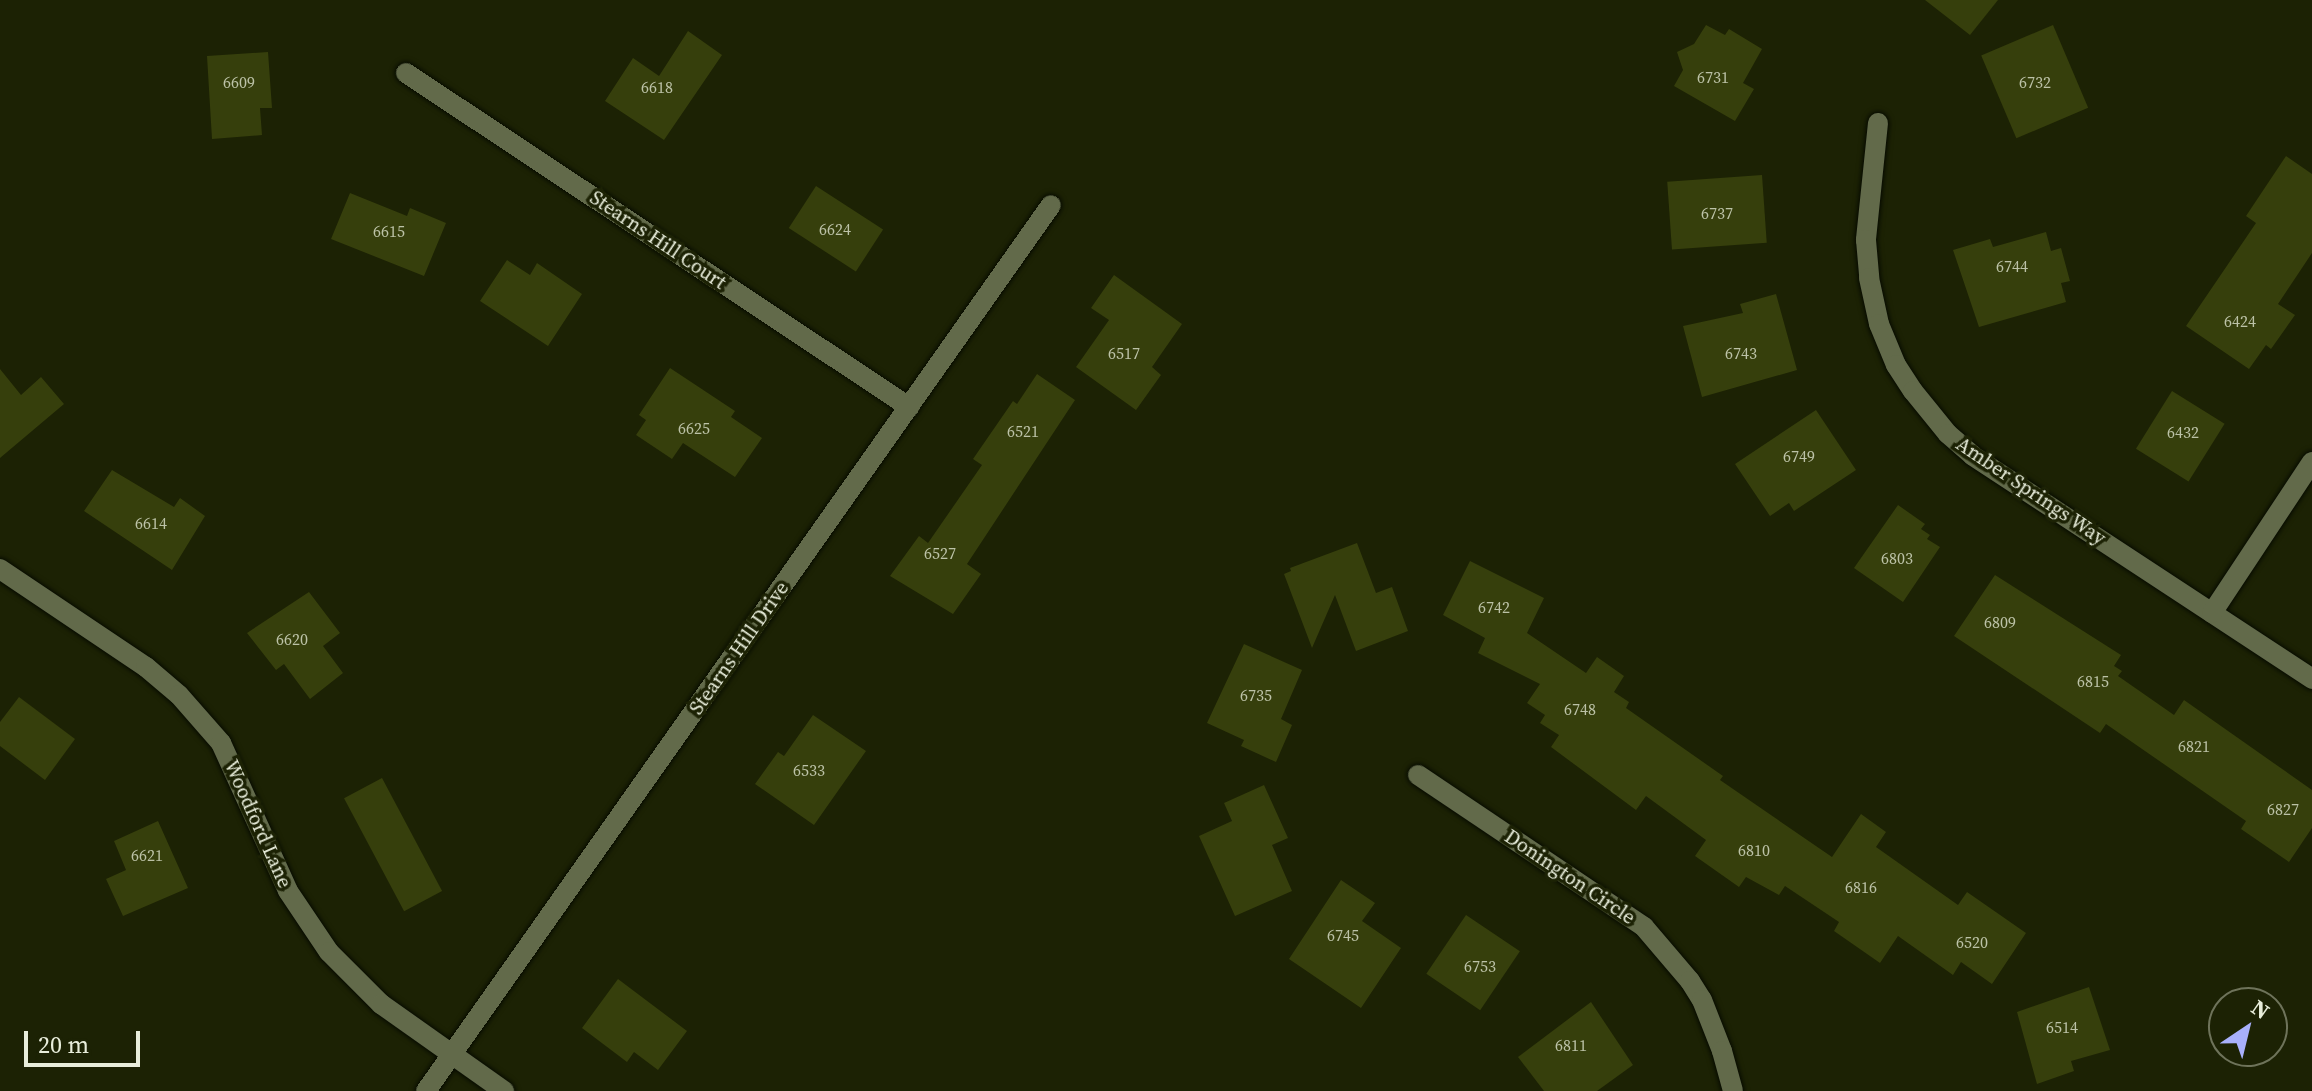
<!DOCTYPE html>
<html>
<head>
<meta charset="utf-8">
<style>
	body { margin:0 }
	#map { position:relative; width:2312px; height:1091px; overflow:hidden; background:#1c2204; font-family:"Source Serif 4",serif }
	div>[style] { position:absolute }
	.building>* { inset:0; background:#363f0c; transform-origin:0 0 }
	.roads { filter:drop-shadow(0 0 2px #070b00) drop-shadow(0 0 2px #070b00) }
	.street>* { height:20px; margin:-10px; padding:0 10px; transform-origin:10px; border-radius:10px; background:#626a4a }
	span { translate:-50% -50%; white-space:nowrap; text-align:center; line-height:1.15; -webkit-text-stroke:7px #1c2204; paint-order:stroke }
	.number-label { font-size:16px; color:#bcc2a7 }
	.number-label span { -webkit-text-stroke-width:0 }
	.street-label { font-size:20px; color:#e8eddb }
	.north { position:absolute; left:2208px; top:987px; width:80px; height:80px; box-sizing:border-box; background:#1c2204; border:2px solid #6e735a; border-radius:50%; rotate:35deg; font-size:22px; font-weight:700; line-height:32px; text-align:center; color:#e8eddb }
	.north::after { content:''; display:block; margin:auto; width:28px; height:36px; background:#a8b0fc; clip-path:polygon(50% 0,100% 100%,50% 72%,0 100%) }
	.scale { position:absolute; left:24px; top:1031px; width:116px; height:36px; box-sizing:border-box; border:4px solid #e8eddb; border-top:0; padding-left:10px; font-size:24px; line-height:28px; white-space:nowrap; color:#e8eddb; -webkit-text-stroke:6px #1c2204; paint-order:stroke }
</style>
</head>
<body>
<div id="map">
	<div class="building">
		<i style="clip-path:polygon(1925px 0,1998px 0,1970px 35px)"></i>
		<i style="clip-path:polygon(1706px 25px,1725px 35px,1729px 29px,1762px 49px,1743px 83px,1754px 89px,1735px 121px,1674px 86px,1683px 70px,1677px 52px,1694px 44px)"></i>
		<i style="left:2053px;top:25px;width:90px;height:78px;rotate:67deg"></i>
		<i style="clip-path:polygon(688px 31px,722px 55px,664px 140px,605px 101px,633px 58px,659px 76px)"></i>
		<i style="clip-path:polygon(268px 52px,272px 108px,260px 108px,262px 135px,212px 139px,207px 56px)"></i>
		<i style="clip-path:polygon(2286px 156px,2312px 174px,2312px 253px,2278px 304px,2295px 315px,2271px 349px,2266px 345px,2249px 369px,2186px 326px,2256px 223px,2246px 216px)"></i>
		<i style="left:1762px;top:175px;width:68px;height:95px;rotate:86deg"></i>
		<i style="left:816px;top:186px;width:80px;height:50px;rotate:33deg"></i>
		<i style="clip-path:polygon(350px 193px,407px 216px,410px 208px,446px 223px,424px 276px,331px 239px)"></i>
		<i style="clip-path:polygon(2046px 232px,2051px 251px,2061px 248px,2070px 281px,2061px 283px,2066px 302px,1979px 327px,1953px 250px,1990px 239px,1993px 247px)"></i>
		<i style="clip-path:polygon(507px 260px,530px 275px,537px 263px,582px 294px,548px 346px,480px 301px)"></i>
		<i style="clip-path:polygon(1114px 275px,1182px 324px,1152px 367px,1161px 375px,1136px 410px,1076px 367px,1109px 320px,1091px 308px)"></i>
		<i style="clip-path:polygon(1776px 294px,1797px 370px,1702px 397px,1683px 326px,1743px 313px,1740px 304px)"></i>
		<i style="clip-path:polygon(670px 368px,735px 411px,731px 417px,762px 438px,735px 477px,683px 443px,672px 459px,636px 435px,646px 420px,639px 415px)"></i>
		<i style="clip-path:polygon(0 369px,21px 395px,41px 377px,64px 404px,0 458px)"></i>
		<i style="clip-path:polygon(1037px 374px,1075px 400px,967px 564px,981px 574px,953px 614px,890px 576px,919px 536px,928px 543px,982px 465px,973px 459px,1013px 401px,1017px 404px)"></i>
		<i style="left:2172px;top:391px;width:62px;height:68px;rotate:32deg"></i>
		<i style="clip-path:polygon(1816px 410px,1856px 470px,1794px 511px,1789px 503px,1770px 516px,1735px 464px)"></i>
		<i style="clip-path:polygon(112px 470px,174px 507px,180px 498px,205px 516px,172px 570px,84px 511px)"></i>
		<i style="clip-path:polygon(1898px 505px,1925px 524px,1921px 529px,1930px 535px,1927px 539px,1940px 547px,1903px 602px,1854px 568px)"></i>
		<i style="clip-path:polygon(1357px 543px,1376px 593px,1392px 587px,1408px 631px,1356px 651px,1335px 595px,1312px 648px,1284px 574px,1291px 571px,1290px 568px)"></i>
		<i style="clip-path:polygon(1470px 561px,1544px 598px,1527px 633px,1586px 673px,1597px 657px,1624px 676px,1614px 692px,1629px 702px,1626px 708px,1723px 776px,1720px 780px,1832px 857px,1861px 814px,1886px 832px,1876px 847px,1958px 905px,1967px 892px,2026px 933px,1992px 984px,1961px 962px,1953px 975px,1898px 936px,1880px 963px,1834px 931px,1839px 922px,1785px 886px,1779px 895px,1746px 877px,1739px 887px,1695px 856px,1706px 840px,1646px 796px,1636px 810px,1551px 747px,1559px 735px,1540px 723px,1545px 715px,1527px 703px,1540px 684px,1478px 653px,1485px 638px,1443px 615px)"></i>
		<i style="clip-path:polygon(1995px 575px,2121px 655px,2114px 666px,2122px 671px,2118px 676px,2174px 715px,2184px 700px,2312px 790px,2312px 828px,2289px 862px,2241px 829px,2246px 821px,2106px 724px,2100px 733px,1954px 636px)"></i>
		<i style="clip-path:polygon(309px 592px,340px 633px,323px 646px,343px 673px,310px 699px,284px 664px,276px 670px,247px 633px)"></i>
		<i style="clip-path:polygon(1244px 644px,1302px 670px,1281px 719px,1292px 725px,1276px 762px,1241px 746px,1244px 740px,1207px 723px)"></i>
		<i style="clip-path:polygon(19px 697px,75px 739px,45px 780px,0 746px,0 722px)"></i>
		<i style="clip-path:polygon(813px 715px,866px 751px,814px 825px,755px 784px,778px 752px,784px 756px)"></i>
		<i style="left:382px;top:778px;width:128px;height:43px;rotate:62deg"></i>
		<i style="clip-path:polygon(1264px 785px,1288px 838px,1272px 845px,1292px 891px,1235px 916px,1199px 836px,1232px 821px,1224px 803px)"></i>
		<i style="clip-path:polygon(158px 821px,188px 888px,123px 916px,106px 879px,126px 870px,114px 841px)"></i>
		<i style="clip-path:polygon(1341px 880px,1375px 903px,1362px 921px,1401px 948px,1361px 1008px,1289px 959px)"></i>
		<i style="left:1466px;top:915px;width:65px;height:71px;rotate:34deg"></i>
		<i style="clip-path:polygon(618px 979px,687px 1031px,658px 1070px,634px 1052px,627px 1062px,582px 1028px)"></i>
		<i style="clip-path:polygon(2089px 987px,2110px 1050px,2071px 1061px,2074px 1071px,2037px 1084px,2017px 1012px)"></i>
		<i style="clip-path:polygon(1591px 1002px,1633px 1065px,1597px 1091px,1544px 1091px,1518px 1057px)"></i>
	</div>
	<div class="roads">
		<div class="street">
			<i style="left:406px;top:73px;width:604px;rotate:33.58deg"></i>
			<i style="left:1878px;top:123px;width:118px;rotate:95.9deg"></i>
			<i style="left:1866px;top:240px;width:38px;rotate:85deg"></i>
			<i style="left:1869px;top:278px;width:47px;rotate:77.7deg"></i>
			<i style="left:1879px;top:324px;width:44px;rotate:67.5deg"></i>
			<i style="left:1896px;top:365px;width:31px;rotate:57deg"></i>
			<i style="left:1913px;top:391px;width:55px;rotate:50.9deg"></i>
			<i style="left:1948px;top:434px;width:33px;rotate:41deg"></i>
			<i style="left:1973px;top:456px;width:406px;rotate:33.3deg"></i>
			<i style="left:0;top:569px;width:176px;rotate:33.9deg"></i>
			<i style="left:146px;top:667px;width:43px;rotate:40.3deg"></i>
			<i style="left:179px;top:695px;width:64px;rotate:48.8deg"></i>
			<i style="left:221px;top:743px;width:162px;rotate:65.6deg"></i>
			<i style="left:288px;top:891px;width:73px;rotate:56.1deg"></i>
			<i style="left:329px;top:952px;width:74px;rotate:45deg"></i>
			<i style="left:381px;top:1004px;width:151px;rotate:35.3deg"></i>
			<i style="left:2212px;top:613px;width:181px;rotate:-56.5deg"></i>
			<i style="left:1418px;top:775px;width:272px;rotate:33.9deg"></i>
			<i style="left:1644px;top:927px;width:71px;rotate:49.6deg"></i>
			<i style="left:1690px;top:981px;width:22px;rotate:58deg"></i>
			<i style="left:1702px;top:1000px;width:55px;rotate:68.6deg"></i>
			<i style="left:1722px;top:1051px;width:41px;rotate:74.6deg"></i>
			<i style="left:426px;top:1091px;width:1084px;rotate:-54.8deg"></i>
		</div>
	</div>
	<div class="number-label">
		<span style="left:1713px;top:77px">6731</span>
		<span style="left:239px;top:82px">6609</span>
		<span style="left:2035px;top:82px">6732</span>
		<span style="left:657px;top:87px">6618</span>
		<span style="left:1717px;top:213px">6737</span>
		<span style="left:835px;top:229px">6624</span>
		<span style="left:389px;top:231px">6615</span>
		<span style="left:2012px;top:266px">6744</span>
		<span style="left:2240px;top:321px">6424</span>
		<span style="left:1124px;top:353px">6517</span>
		<span style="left:1741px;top:353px">6743</span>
		<span style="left:694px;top:428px">6625</span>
		<span style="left:1023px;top:431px">6521</span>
		<span style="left:2183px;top:432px">6432</span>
		<span style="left:1799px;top:456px">6749</span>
		<span style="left:151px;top:523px">6614</span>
		<span style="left:940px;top:553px">6527</span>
		<span style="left:1897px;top:558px">6803</span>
		<span style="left:1494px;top:607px">6742</span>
		<span style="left:2000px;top:622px">6809</span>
		<span style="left:292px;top:639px">6620</span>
		<span style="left:2093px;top:681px">6815</span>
		<span style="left:1256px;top:695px">6735</span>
		<span style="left:1580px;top:709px">6748</span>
		<span style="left:2194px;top:746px">6821</span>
		<span style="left:809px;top:770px">6533</span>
		<span style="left:2283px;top:809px">6827</span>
		<span style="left:1754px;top:850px">6810</span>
		<span style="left:147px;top:855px">6621</span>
		<span style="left:1861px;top:887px">6816</span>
		<span style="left:1343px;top:935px">6745</span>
		<span style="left:1972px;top:942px">6520</span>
		<span style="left:1480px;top:966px">6753</span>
		<span style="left:2062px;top:1027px">6514</span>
		<span style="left:1571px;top:1045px">6811</span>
	</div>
	<div class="street-label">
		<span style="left:658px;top:240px;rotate:34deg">Stearns Hill Court</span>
		<span style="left:2031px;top:491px;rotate:34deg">Amber Springs Way</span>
		<span style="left:739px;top:648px;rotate:-55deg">Stearns Hill Drive</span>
		<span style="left:258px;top:824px;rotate:66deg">Woodford Lane</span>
		<span style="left:1570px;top:877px;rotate:34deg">Donington Circle</span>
	</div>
	<div class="north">N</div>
	<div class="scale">20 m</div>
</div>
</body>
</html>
